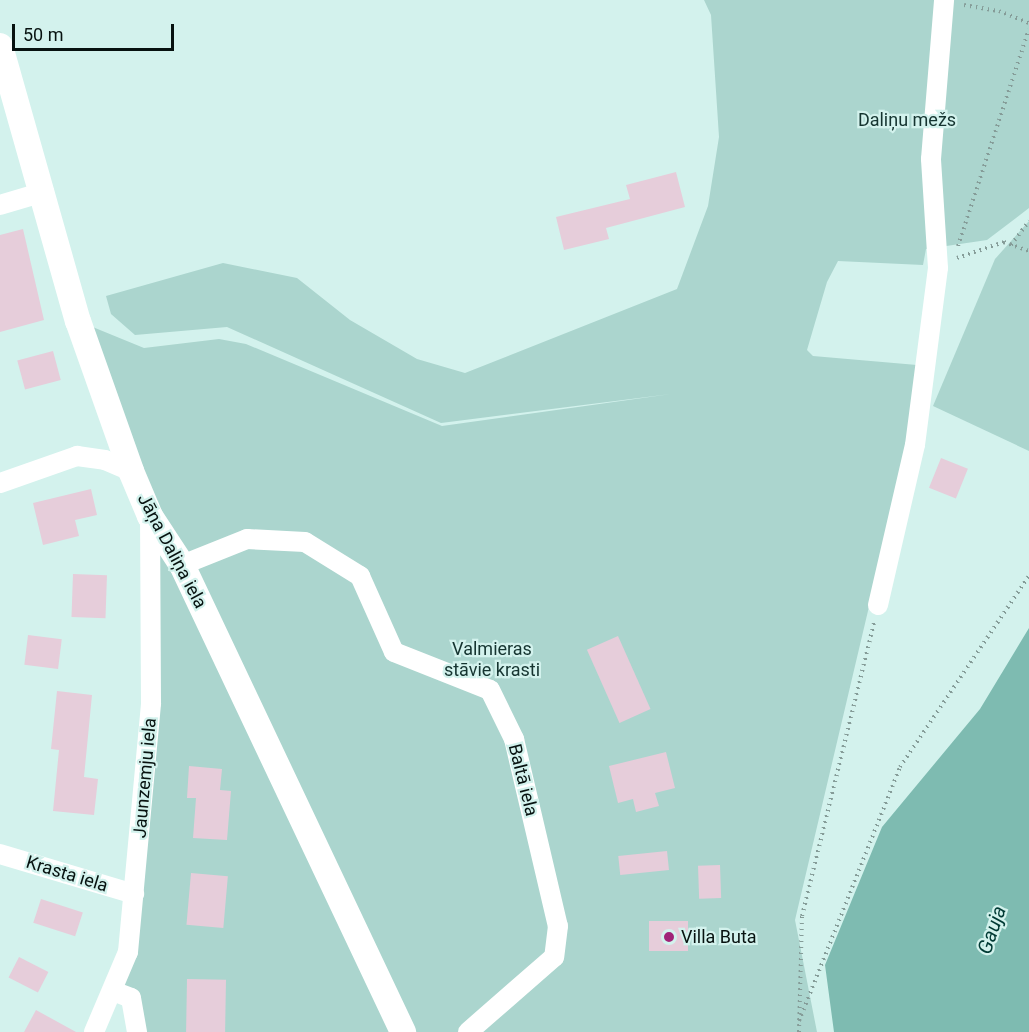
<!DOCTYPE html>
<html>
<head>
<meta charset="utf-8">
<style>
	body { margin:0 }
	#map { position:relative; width:1029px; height:1032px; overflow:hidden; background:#d3f2ed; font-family:Roboto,sans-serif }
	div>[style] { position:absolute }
	.green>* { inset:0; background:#abd5ce }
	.water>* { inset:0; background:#7ebbb1 }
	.building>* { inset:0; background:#e6cdda; transform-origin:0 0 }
	.path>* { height:4px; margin-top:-2px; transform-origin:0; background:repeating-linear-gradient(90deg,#859c98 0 1.5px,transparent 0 6px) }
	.minor>* { height:20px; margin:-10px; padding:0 10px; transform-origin:10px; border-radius:10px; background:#fff }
	.tertiary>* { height:26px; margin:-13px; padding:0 13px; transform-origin:13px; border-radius:13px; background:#fff }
	.dots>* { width:16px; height:16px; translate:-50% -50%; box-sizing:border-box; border:3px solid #d3f2ed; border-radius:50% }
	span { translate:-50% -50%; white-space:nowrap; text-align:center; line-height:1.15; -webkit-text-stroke:4.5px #d3f2ed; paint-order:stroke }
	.park-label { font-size:18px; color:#153430 }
	.street-label { font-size:18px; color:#071210 }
	.poi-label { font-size:18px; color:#071210 }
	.left { translate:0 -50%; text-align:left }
	.water-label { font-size:20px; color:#003a34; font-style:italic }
	.scale { position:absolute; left:12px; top:24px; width:162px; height:27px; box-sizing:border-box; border:3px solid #071210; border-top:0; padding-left:8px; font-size:18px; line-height:21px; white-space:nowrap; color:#071210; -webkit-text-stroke:4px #d3f2ed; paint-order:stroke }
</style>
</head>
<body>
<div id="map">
	<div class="green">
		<i style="clip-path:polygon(704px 0,1029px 0,1029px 208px,987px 240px,926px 249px,923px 265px,838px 261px,827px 282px,807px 350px,813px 356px,917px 365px,906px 450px,795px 920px,817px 1032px,137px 1032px,131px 998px,113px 991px,143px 809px,150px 516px,78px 321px,144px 348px,219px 339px,246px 344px,442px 426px,671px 394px,441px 423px,227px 327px,135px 335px,111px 314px,106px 296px,223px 263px,297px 278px,350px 320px,417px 359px,465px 373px,677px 289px,708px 206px,719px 137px,711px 15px)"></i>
		<i style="clip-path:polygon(1029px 221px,1029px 451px,933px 406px,995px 259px)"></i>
	</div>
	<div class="water">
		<i style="clip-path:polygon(1029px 628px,1029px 1032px,834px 1032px,825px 965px,882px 827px,980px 709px)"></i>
	</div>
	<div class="building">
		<i style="clip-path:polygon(676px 172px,685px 207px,606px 228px,609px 239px,564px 250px,556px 217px,630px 199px,626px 185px)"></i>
		<i style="clip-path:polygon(23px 229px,44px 320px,0 332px,0 235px)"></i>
		<i style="left:53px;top:351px;width:30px;height:37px;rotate:75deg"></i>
		<i style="left:941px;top:458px;width:29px;height:32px;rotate:22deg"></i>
		<i style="clip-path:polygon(91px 489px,97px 515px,75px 520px,79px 536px,43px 545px,33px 503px)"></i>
		<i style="left:73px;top:574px;width:34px;height:43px;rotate:2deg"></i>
		<i style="left:28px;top:635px;width:34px;height:30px;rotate:7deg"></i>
		<i style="left:618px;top:636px;width:80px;height:34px;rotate:66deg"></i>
		<i style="clip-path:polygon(57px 691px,92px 695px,84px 777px,98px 779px,94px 815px,53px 811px,59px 750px,51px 749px)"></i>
		<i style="clip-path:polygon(666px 752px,675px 788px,655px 793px,659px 806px,636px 812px,633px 799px,618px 803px,609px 766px)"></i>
		<i style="clip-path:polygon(189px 766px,222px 769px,220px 790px,231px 791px,227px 840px,193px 838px,196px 798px,187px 798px)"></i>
		<i style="left:667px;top:851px;width:19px;height:49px;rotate:84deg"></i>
		<i style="left:720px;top:865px;width:33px;height:22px;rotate:88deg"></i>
		<i style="left:191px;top:873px;width:37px;height:52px;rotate:5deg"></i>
		<i style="left:41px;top:899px;width:44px;height:25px;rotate:18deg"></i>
		<i style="left:649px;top:921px;width:39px;height:30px"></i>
		<i style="left:19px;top:957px;width:33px;height:23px;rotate:27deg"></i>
		<i style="left:187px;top:979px;width:39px;height:53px;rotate:1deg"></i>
		<i style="clip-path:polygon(36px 1010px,76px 1032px,24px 1032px)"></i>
	</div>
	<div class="path">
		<i style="left:964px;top:5px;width:36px;rotate:10deg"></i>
		<i style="left:999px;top:11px;width:32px;rotate:22deg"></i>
		<i style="left:1011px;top:245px;width:30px;rotate:-53deg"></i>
		<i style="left:958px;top:246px;width:228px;rotate:-71.9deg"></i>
		<i style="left:957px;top:258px;width:50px;rotate:-18.8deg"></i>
		<i style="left:1004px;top:242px;width:27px;rotate:20deg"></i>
		<i style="left:799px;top:1021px;width:273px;rotate:-68.3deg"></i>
		<i style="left:900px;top:767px;width:230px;rotate:-56deg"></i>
		<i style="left:799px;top:1032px;width:116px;rotate:-88.5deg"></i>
		<i style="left:802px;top:916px;width:303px;rotate:-76.2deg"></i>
	</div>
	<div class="minor">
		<i style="left:0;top:205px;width:46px;rotate:-16.5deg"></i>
		<i style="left:0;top:483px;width:82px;rotate:-19.3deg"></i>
		<i style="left:77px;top:456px;width:28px;rotate:8deg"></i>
		<i style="left:105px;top:460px;width:28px;rotate:23deg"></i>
		<i style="left:182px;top:565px;width:70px;rotate:-21.8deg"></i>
		<i style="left:247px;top:539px;width:58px;rotate:3deg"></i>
		<i style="left:305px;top:542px;width:65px;rotate:31.7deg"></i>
		<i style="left:360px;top:576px;width:83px;rotate:65.9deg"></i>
		<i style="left:394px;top:652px;width:103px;rotate:21.6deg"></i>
		<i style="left:490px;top:690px;width:55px;rotate:63.9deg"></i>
		<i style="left:514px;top:739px;width:192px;rotate:76.8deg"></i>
		<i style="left:558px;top:926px;width:31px;rotate:97deg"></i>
		<i style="left:554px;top:957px;width:114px;rotate:138.9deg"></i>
		<i style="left:878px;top:605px;width:164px;rotate:-77deg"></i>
		<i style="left:915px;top:445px;width:178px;rotate:-82.6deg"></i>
		<i style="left:938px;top:268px;width:109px;rotate:-93.7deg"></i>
		<i style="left:931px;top:159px;width:160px;rotate:-85.3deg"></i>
		<i style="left:0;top:854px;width:140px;rotate:16.6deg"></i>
		<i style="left:113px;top:991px;width:19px;rotate:21deg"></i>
		<i style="left:131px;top:998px;width:35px;rotate:80deg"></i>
		<i style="left:94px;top:1032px;width:87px;rotate:-67deg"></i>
		<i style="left:128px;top:952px;width:250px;rotate:-84.7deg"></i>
		<i style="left:151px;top:703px;width:187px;rotate:-90.3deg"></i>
	</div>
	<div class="tertiary">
		<i style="left:0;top:46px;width:286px;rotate:74.2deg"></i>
		<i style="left:78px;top:321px;width:159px;rotate:70.5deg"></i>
		<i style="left:131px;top:471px;width:49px;rotate:67.1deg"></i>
		<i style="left:150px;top:516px;width:59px;rotate:56.9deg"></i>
		<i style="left:182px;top:565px;width:517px;rotate:64.67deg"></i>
	</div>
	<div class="dots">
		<i style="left:669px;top:937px;background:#a02378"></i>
	</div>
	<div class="park-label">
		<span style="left:907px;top:120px">Daliņu mežs</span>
		<span style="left:492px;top:660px">Valmieras<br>stāvie krasti</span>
	</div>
	<div class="street-label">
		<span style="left:172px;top:551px;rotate:62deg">Jāņa Daliņa iela</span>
		<span style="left:145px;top:778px;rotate:-85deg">Jaunzemju iela</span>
		<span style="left:523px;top:780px;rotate:76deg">Baltā iela</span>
		<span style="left:67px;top:874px;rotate:17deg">Krasta iela</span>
	</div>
	<div class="poi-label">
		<span class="left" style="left:681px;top:937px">Villa Buta</span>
	</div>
	<div class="water-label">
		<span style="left:992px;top:930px;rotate:-71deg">Gauja</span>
	</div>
	<div class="scale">50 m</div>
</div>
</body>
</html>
